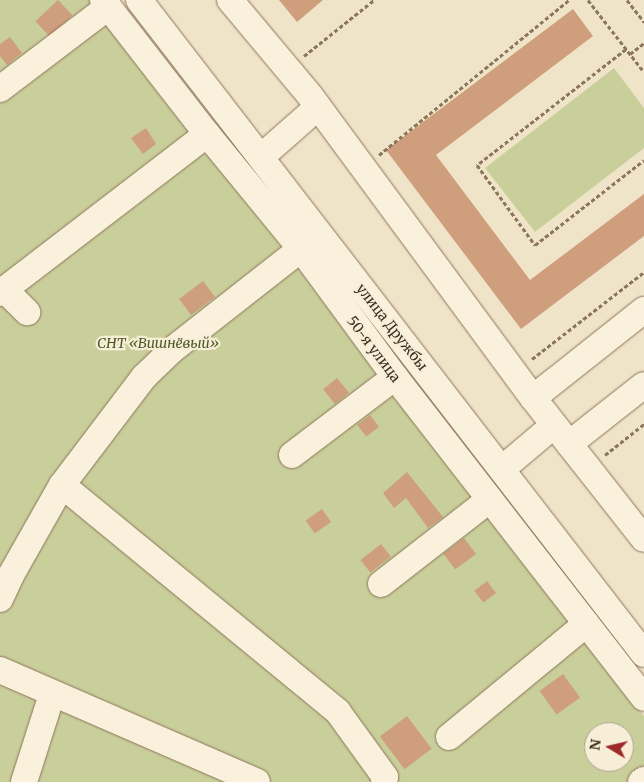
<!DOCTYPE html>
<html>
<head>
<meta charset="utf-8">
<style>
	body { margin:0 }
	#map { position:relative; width:644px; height:782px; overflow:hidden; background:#f0e4c8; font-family:Merriweather,serif }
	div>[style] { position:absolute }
	.green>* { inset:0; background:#c9cf9b }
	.building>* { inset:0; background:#cf9f7d; transform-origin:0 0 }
	.path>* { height:3px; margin-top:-1.5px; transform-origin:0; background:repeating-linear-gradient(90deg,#8d765c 0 4px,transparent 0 6.5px) }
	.roads { filter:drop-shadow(0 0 1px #8d765c) drop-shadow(0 0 1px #8d765c) }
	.minor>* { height:26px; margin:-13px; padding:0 13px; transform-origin:13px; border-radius:13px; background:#faf1dc }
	span { translate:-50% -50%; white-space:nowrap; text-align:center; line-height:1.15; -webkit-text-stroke:4.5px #f7eed8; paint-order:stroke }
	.street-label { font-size:14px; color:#3d2e20 }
	.park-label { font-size:14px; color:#4d5a26; font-style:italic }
	.north { position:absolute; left:584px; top:722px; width:50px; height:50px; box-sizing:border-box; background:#f7eed8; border:1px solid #ada18e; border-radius:50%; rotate:279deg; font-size:14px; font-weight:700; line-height:20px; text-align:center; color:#3d2e20 }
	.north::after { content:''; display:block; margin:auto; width:18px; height:22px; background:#9e2a2b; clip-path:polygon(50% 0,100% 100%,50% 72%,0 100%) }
</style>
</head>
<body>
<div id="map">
	<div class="green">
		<i style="clip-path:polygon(evenodd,0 0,91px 0,644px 716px,644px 782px,0 782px,0 0,594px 732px,624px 732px,624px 762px,594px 762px,594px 732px)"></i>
		<i style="clip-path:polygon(614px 68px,644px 108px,644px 148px,535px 232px,485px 168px)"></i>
	</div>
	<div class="building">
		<i style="left:58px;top:0;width:21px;height:31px;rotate:47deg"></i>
		<i style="clip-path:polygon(279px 0,323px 0,297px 22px)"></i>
		<i style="clip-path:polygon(573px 9px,593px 36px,436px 155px,530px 280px,644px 194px,644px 236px,521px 329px,386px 150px)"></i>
		<i style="clip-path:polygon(10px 37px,22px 53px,7px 65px,0 56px,0 44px)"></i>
		<i style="clip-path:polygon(146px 128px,156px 144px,143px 154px,131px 138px)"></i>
		<i style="left:203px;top:281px;width:20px;height:30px;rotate:53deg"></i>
		<i style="left:337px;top:378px;width:19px;height:18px;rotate:51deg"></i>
		<i style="left:370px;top:415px;width:15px;height:16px;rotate:53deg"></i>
		<i style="clip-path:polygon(407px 472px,443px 517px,428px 528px,406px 498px,394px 508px,383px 493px)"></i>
		<i style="left:322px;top:509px;width:16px;height:20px;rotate:55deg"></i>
		<i style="left:464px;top:538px;width:20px;height:26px;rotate:53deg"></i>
		<i style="left:381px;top:544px;width:16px;height:26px;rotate:52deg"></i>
		<i style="left:487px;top:581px;width:15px;height:16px;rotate:53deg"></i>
		<i style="left:563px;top:674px;width:29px;height:29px;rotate:54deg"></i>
		<i style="left:407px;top:716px;width:41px;height:34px;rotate:53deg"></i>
	</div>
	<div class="path">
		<i style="left:588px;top:0;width:91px;rotate:52.1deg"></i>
		<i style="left:627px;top:0;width:28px;rotate:52deg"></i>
		<i style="left:626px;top:49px;width:189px;rotate:142.1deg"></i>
		<i style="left:477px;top:165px;width:99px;rotate:54.1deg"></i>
		<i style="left:535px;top:245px;width:138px;rotate:-37.9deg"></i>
		<i style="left:630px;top:54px;width:18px;rotate:-38deg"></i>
		<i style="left:304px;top:56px;width:90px;rotate:-38.7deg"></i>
		<i style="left:379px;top:155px;width:245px;rotate:-39.2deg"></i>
		<i style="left:532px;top:359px;width:142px;rotate:-37.8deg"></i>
		<i style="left:605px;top:455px;width:50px;rotate:-38.5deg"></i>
	</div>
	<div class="roads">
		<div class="minor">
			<i style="left:103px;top:0;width:170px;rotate:52.2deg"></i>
			<i style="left:207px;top:134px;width:149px;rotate:50.7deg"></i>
			<i style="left:301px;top:249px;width:159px;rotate:53.7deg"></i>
			<i style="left:395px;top:377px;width:406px;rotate:52.2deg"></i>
			<i style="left:139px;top:0;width:826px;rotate:52.33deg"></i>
			<i style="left:230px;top:0;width:126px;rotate:50.1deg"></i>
			<i style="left:311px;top:97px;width:374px;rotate:53.6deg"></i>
			<i style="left:533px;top:398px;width:179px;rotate:51.8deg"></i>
			<i style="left:0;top:89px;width:136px;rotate:-37.2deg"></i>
			<i style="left:261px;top:157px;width:76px;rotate:-41.3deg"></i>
			<i style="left:4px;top:289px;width:33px;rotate:45deg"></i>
			<i style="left:0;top:293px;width:261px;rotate:-37.5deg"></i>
			<i style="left:533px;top:398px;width:142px;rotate:-38.4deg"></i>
			<i style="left:569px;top:444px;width:95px;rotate:-38.2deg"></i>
			<i style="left:292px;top:455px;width:129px;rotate:-37.1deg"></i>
			<i style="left:502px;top:469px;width:68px;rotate:-40.2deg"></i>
			<i style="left:62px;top:485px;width:357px;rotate:39.4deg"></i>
			<i style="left:338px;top:712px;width:80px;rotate:54.1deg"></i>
			<i style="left:385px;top:777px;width:5px;rotate:101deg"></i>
			<i style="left:381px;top:584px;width:138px;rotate:-37.9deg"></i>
			<i style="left:0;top:599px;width:26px;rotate:-65deg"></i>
			<i style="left:11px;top:575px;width:103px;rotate:-60.5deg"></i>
			<i style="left:62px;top:485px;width:136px;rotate:-52.8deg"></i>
			<i style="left:144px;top:377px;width:39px;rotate:-44deg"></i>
			<i style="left:172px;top:350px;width:164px;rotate:-38.1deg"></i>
			<i style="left:0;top:670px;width:280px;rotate:23.5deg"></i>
			<i style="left:449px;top:737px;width:178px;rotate:-39.5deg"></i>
			<i style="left:24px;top:782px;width:92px;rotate:-72.3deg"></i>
			<i style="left:641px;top:782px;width:4px;rotate:-34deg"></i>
		</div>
	</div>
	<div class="street-label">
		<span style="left:392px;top:327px;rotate:52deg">улица Дружбы</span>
		<span style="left:374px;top:349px;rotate:53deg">50-я улица</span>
	</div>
	<div class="park-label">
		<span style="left:158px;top:343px">СНТ «Вишнёвый»</span>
	</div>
	<div class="north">N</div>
</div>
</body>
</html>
